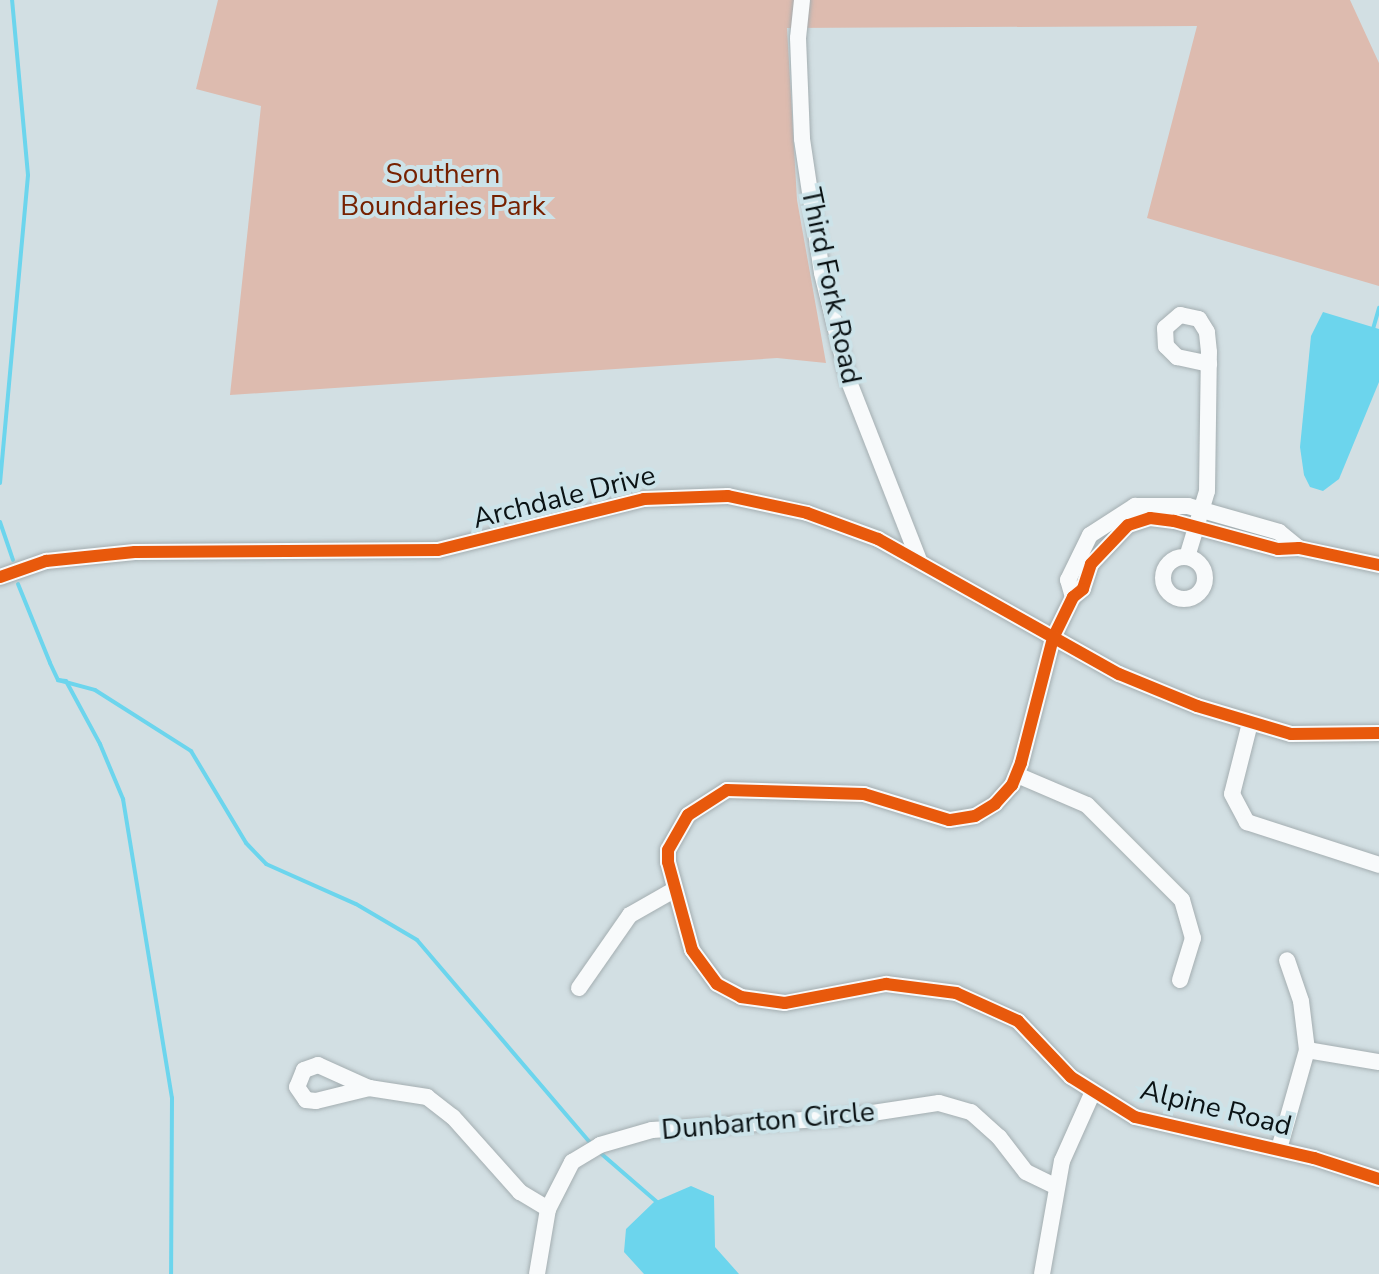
<!DOCTYPE html>
<html>
<head>
<meta charset="utf-8">
<style>
	body { margin:0 }
	#map { position:relative; width:1379px; height:1274px; overflow:hidden; background:#d2dfe3; font-family:"Nunito Sans",sans-serif }
	div>[style] { position:absolute }
	.green>* { inset:0; background:#ddbbaf }
	.water>* { inset:0; background:#6cd5ed }
	.stream>* { height:4px; margin:-2px; padding:0 2px; transform-origin:2px; border-radius:2px; background:#6cd5ed }
	.roads { filter:drop-shadow(0 0 2px #a4aeb1) drop-shadow(0 0 2px #a4aeb1) }
	.minor>* { height:16px; margin:-8px; padding:0 8px; transform-origin:8px; border-radius:8px; background:#f8fafb }
	.minor>.ring { margin:-8px; padding:0; box-sizing:content-box; background:none; border:16px solid #f8fafb; border-radius:50% }
	.cycleway>* { height:12px; margin:-6px; padding:0 6px; transform-origin:6px; border-radius:6px; background:#e8590c }
	span { translate:-50% -50%; white-space:nowrap; text-align:center; line-height:1.15; -webkit-text-stroke:8px #cce3e9; paint-order:stroke }
	.park-label { font-size:28px; color:#762100 }
	.street-label { font-size:28px; color:#0a1214 }
</style>
</head>
<body>
<div id="map">
	<div class="green">
		<i style="clip-path:polygon(218px 0,1350px 0,1379px 63px,1379px 286px,1147px 218px,1197px 26px,787px 28px,797px 200px,826px 363px,777px 358px,230px 395px,261px 106px,196px 89px)"></i>
	</div>
	<div class="water">
		<i style="clip-path:polygon(1323px 312px,1379px 329px,1379px 382px,1339px 479px,1323px 491px,1310px 487px,1304px 475px,1300px 447px,1311px 336px)"></i>
		<i style="clip-path:polygon(691px 1186px,714px 1196px,715px 1247px,739px 1274px,644px 1274px,624px 1252px,626px 1229px,654px 1202px)"></i>
	</div>
	<div class="stream">
		<i style="left:1373px;top:329px;width:22px;rotate:-74deg"></i>
		<i style="left:0;top:483px;width:309px;rotate:-84.8deg"></i>
		<i style="left:28px;top:175px;width:176px;rotate:-95.2deg"></i>
		<i style="left:0;top:522px;width:40px;rotate:71.1deg"></i>
		<i style="left:18px;top:584px;width:85px;rotate:67.9deg"></i>
		<i style="left:50px;top:663px;width:19px;rotate:65deg"></i>
		<i style="left:58px;top:680px;width:8px;rotate:7deg"></i>
		<i style="left:66px;top:681px;width:72px;rotate:61.6deg"></i>
		<i style="left:100px;top:744px;width:60px;rotate:67.3deg"></i>
		<i style="left:123px;top:799px;width:303px;rotate:80.7deg"></i>
		<i style="left:172px;top:1098px;width:176px;rotate:90.3deg"></i>
		<i style="left:58px;top:680px;width:38px;rotate:15deg"></i>
		<i style="left:95px;top:690px;width:114px;rotate:32.4deg"></i>
		<i style="left:191px;top:751px;width:107px;rotate:59.1deg"></i>
		<i style="left:246px;top:843px;width:29px;rotate:46deg"></i>
		<i style="left:266px;top:864px;width:98px;rotate:24deg"></i>
		<i style="left:356px;top:904px;width:71px;rotate:30.5deg"></i>
		<i style="left:417px;top:940px;width:268px;rotate:49.5deg"></i>
		<i style="left:597px;top:1150px;width:79px;rotate:40.9deg"></i>
	</div>
	<div class="roads">
		<div class="minor">
			<i style="left:802px;top:0;width:38px;rotate:96deg"></i>
			<i style="left:798px;top:38px;width:101px;rotate:87.7deg"></i>
			<i style="left:802px;top:139px;width:135px;rotate:81.5deg"></i>
			<i style="left:822px;top:273px;width:109px;rotate:76.2deg"></i>
			<i style="left:848px;top:379px;width:194px;rotate:68.6deg"></i>
			<i style="left:1187px;top:557px;width:69px;rotate:-73.1deg"></i>
			<i style="left:1207px;top:491px;width:139px;rotate:-89.2deg"></i>
			<i style="left:1209px;top:352px;width:20px;rotate:-96deg"></i>
			<i style="left:1207px;top:332px;width:15px;rotate:-122deg"></i>
			<i style="left:1199px;top:319px;width:19px;rotate:-168deg"></i>
			<i style="left:1180px;top:315px;width:20px;rotate:139deg"></i>
			<i style="left:1165px;top:328px;width:18px;rotate:87deg"></i>
			<i style="left:1166px;top:346px;width:16px;rotate:45deg"></i>
			<i style="left:1177px;top:357px;width:33px;rotate:12deg"></i>
			<i class="ring" style="left:1163px;top:557px;width:26px;height:26px"></i>
			<i style="left:1379px;top:565px;width:82px;rotate:-168deg"></i>
			<i style="left:1299px;top:548px;width:21px;rotate:177deg"></i>
			<i style="left:1278px;top:549px;width:108px;rotate:-164.9deg"></i>
			<i style="left:1174px;top:521px;width:24px;rotate:-173deg"></i>
			<i style="left:1150px;top:518px;width:23px;rotate:162deg"></i>
			<i style="left:1128px;top:525px;width:54px;rotate:133.5deg"></i>
			<i style="left:1091px;top:564px;width:26px;rotate:108deg"></i>
			<i style="left:1083px;top:589px;width:13px;rotate:141deg"></i>
			<i style="left:1073px;top:597px;width:46px;rotate:116deg"></i>
			<i style="left:1053px;top:638px;width:129px;rotate:104.4deg"></i>
			<i style="left:1021px;top:763px;width:24px;rotate:112deg"></i>
			<i style="left:1012px;top:785px;width:25px;rotate:132deg"></i>
			<i style="left:995px;top:804px;width:23px;rotate:149deg"></i>
			<i style="left:975px;top:816px;width:26px;rotate:171deg"></i>
			<i style="left:949px;top:820px;width:89px;rotate:-163deg"></i>
			<i style="left:864px;top:794px;width:137px;rotate:-178.3deg"></i>
			<i style="left:727px;top:790px;width:46px;rotate:147.3deg"></i>
			<i style="left:688px;top:815px;width:40px;rotate:119.7deg"></i>
			<i style="left:668px;top:850px;width:12px;rotate:90deg"></i>
			<i style="left:668px;top:862px;width:91px;rotate:74.7deg"></i>
			<i style="left:692px;top:950px;width:42px;rotate:53.7deg"></i>
			<i style="left:717px;top:984px;width:27px;rotate:28deg"></i>
			<i style="left:741px;top:997px;width:44px;rotate:7.8deg"></i>
			<i style="left:785px;top:1003px;width:103px;rotate:-10.7deg"></i>
			<i style="left:886px;top:984px;width:71px;rotate:7.3deg"></i>
			<i style="left:956px;top:993px;width:68px;rotate:24.3deg"></i>
			<i style="left:1018px;top:1021px;width:77px;rotate:46.6deg"></i>
			<i style="left:1071px;top:1077px;width:75px;rotate:32deg"></i>
			<i style="left:1135px;top:1117px;width:184px;rotate:12.9deg"></i>
			<i style="left:1314px;top:1158px;width:68px;rotate:17.9deg"></i>
			<i style="left:0;top:577px;width:49px;rotate:-19.2deg"></i>
			<i style="left:46px;top:561px;width:89px;rotate:-5.8deg"></i>
			<i style="left:135px;top:552px;width:303px;rotate:-0.4deg"></i>
			<i style="left:438px;top:550px;width:212px;rotate:-13.9deg"></i>
			<i style="left:644px;top:499px;width:84px;rotate:-2deg"></i>
			<i style="left:728px;top:496px;width:81px;rotate:12.1deg"></i>
			<i style="left:807px;top:513px;width:76px;rotate:20.1deg"></i>
			<i style="left:878px;top:539px;width:276px;rotate:29.3deg"></i>
			<i style="left:1119px;top:674px;width:84px;rotate:22.3deg"></i>
			<i style="left:1197px;top:706px;width:98px;rotate:16.6deg"></i>
			<i style="left:1291px;top:734px;width:88px;rotate:-0.7deg"></i>
			<i style="left:1073px;top:597px;width:18px;rotate:-106deg"></i>
			<i style="left:1068px;top:580px;width:50px;rotate:-63.9deg"></i>
			<i style="left:1090px;top:535px;width:54px;rotate:-32.8deg"></i>
			<i style="left:1135px;top:506px;width:53px"></i>
			<i style="left:1188px;top:506px;width:95px;rotate:15.9deg"></i>
			<i style="left:1279px;top:532px;width:26px;rotate:39deg"></i>
			<i style="left:1250px;top:723px;width:73px;rotate:104.2deg"></i>
			<i style="left:1232px;top:794px;width:32px;rotate:62deg"></i>
			<i style="left:1247px;top:822px;width:139px;rotate:18deg"></i>
			<i style="left:1017px;top:775px;width:76px;rotate:23.2deg"></i>
			<i style="left:1087px;top:805px;width:134px;rotate:45deg"></i>
			<i style="left:1182px;top:900px;width:40px;rotate:74deg"></i>
			<i style="left:1193px;top:938px;width:44px;rotate:107.2deg"></i>
			<i style="left:579px;top:988px;width:89px;rotate:-55.1deg"></i>
			<i style="left:630px;top:915px;width:51px;rotate:-29.6deg"></i>
			<i style="left:1307px;top:1050px;width:73px;rotate:9.5deg"></i>
			<i style="left:369px;top:1088px;width:56px;rotate:-155.7deg"></i>
			<i style="left:318px;top:1065px;width:15px;rotate:160deg"></i>
			<i style="left:304px;top:1070px;width:18px;rotate:112deg"></i>
			<i style="left:297px;top:1087px;width:16px;rotate:55deg"></i>
			<i style="left:306px;top:1100px;width:10px;rotate:6deg"></i>
			<i style="left:316px;top:1101px;width:55px;rotate:-13.8deg"></i>
			<i style="left:369px;top:1088px;width:59px;rotate:8.8deg"></i>
			<i style="left:427px;top:1097px;width:33px;rotate:38deg"></i>
			<i style="left:453px;top:1117px;width:101px;rotate:48.2deg"></i>
			<i style="left:520px;top:1192px;width:33px;rotate:31deg"></i>
			<i style="left:1279px;top:1149px;width:103px;rotate:-74.2deg"></i>
			<i style="left:1307px;top:1050px;width:49px;rotate:-97deg"></i>
			<i style="left:1301px;top:1001px;width:43px;rotate:-108.9deg"></i>
			<i style="left:537px;top:1274px;width:66px;rotate:-80.4deg"></i>
			<i style="left:548px;top:1209px;width:53px;rotate:-62.9deg"></i>
			<i style="left:572px;top:1162px;width:33px;rotate:-31deg"></i>
			<i style="left:600px;top:1145px;width:54px;rotate:-16.1deg"></i>
			<i style="left:652px;top:1130px;width:194px;rotate:-3.8deg"></i>
			<i style="left:846px;top:1117px;width:94px;rotate:-8.6deg"></i>
			<i style="left:939px;top:1103px;width:33px;rotate:16deg"></i>
			<i style="left:971px;top:1112px;width:38px;rotate:42deg"></i>
			<i style="left:999px;top:1137px;width:44px;rotate:52.4deg"></i>
			<i style="left:1026px;top:1172px;width:34px;rotate:26deg"></i>
			<i style="left:1042px;top:1274px;width:115px;rotate:-80deg"></i>
			<i style="left:1062px;top:1161px;width:73px;rotate:-65.9deg"></i>
		</div>
	</div>
	<div class="cycleway">
		<i style="left:1379px;top:565px;width:82px;rotate:-168deg"></i>
		<i style="left:1299px;top:548px;width:21px;rotate:177deg"></i>
		<i style="left:1278px;top:549px;width:108px;rotate:-164.9deg"></i>
		<i style="left:1174px;top:521px;width:24px;rotate:-173deg"></i>
		<i style="left:1150px;top:518px;width:23px;rotate:162deg"></i>
		<i style="left:1128px;top:525px;width:54px;rotate:133.5deg"></i>
		<i style="left:1091px;top:564px;width:26px;rotate:108deg"></i>
		<i style="left:1083px;top:589px;width:13px;rotate:141deg"></i>
		<i style="left:1073px;top:597px;width:46px;rotate:116deg"></i>
		<i style="left:1053px;top:638px;width:129px;rotate:104.4deg"></i>
		<i style="left:1021px;top:763px;width:24px;rotate:112deg"></i>
		<i style="left:1012px;top:785px;width:25px;rotate:132deg"></i>
		<i style="left:995px;top:804px;width:23px;rotate:149deg"></i>
		<i style="left:975px;top:816px;width:26px;rotate:171deg"></i>
		<i style="left:949px;top:820px;width:89px;rotate:-163deg"></i>
		<i style="left:864px;top:794px;width:137px;rotate:-178.3deg"></i>
		<i style="left:727px;top:790px;width:46px;rotate:147.3deg"></i>
		<i style="left:688px;top:815px;width:40px;rotate:119.7deg"></i>
		<i style="left:668px;top:850px;width:12px;rotate:90deg"></i>
		<i style="left:668px;top:862px;width:91px;rotate:74.7deg"></i>
		<i style="left:692px;top:950px;width:42px;rotate:53.7deg"></i>
		<i style="left:717px;top:984px;width:27px;rotate:28deg"></i>
		<i style="left:741px;top:997px;width:44px;rotate:7.8deg"></i>
		<i style="left:785px;top:1003px;width:103px;rotate:-10.7deg"></i>
		<i style="left:886px;top:984px;width:71px;rotate:7.3deg"></i>
		<i style="left:956px;top:993px;width:68px;rotate:24.3deg"></i>
		<i style="left:1018px;top:1021px;width:77px;rotate:46.6deg"></i>
		<i style="left:1071px;top:1077px;width:75px;rotate:32deg"></i>
		<i style="left:1135px;top:1117px;width:184px;rotate:12.9deg"></i>
		<i style="left:1314px;top:1158px;width:68px;rotate:17.9deg"></i>
		<i style="left:0;top:577px;width:49px;rotate:-19.2deg"></i>
		<i style="left:46px;top:561px;width:89px;rotate:-5.8deg"></i>
		<i style="left:135px;top:552px;width:303px;rotate:-0.4deg"></i>
		<i style="left:438px;top:550px;width:212px;rotate:-13.9deg"></i>
		<i style="left:644px;top:499px;width:84px;rotate:-2deg"></i>
		<i style="left:728px;top:496px;width:81px;rotate:12.1deg"></i>
		<i style="left:807px;top:513px;width:76px;rotate:20.1deg"></i>
		<i style="left:878px;top:539px;width:276px;rotate:29.3deg"></i>
		<i style="left:1119px;top:674px;width:84px;rotate:22.3deg"></i>
		<i style="left:1197px;top:706px;width:98px;rotate:16.6deg"></i>
		<i style="left:1291px;top:734px;width:88px;rotate:-0.7deg"></i>
	</div>
	<div class="park-label">
		<span style="left:443px;top:190px">Southern<br>Boundaries Park</span>
	</div>
	<div class="street-label">
		<span style="left:831px;top:286px;rotate:78deg">Third Fork Road</span>
		<span style="left:564px;top:497px;rotate:-14deg">Archdale Drive</span>
		<span style="left:1216px;top:1108px;rotate:14deg">Alpine Road</span>
		<span style="left:768px;top:1121px;rotate:-5deg">Dunbarton Circle</span>
	</div>
</div>
</body>
</html>
